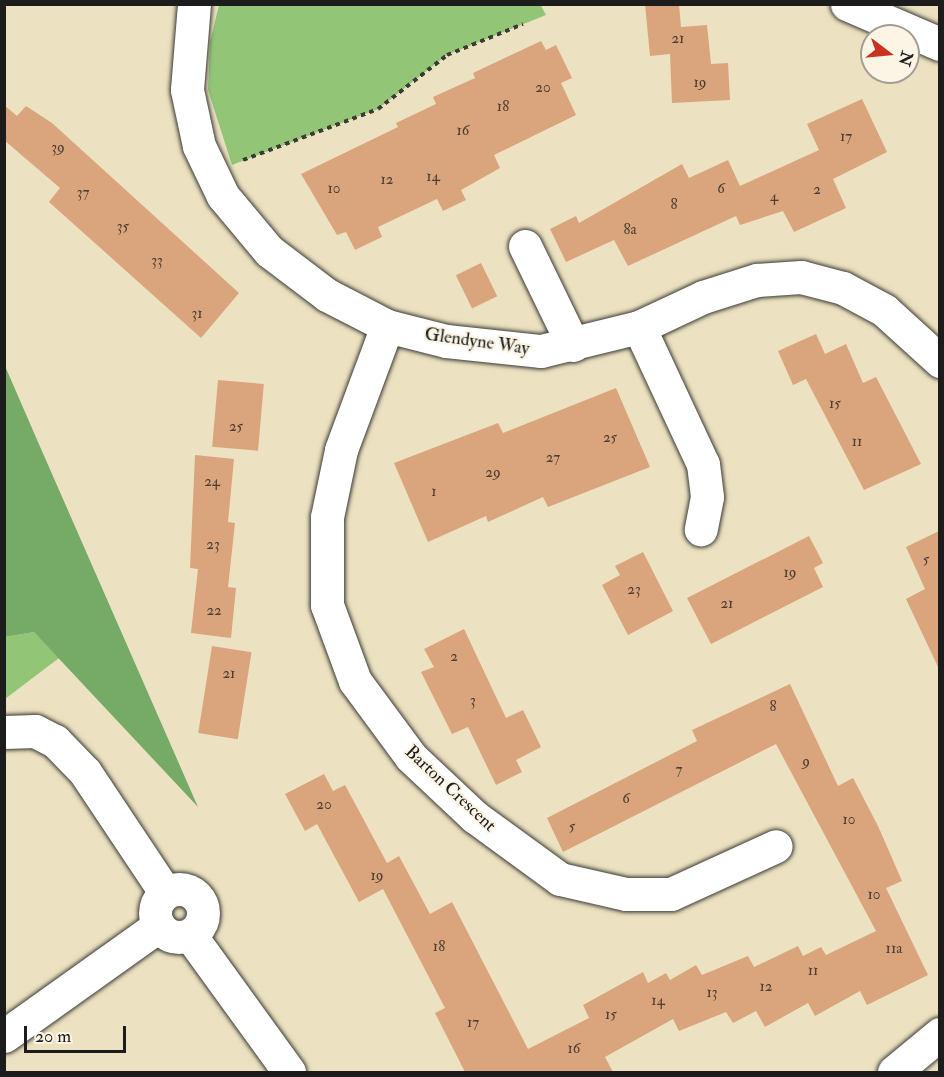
<!DOCTYPE html>
<html>
<head>
<meta charset="utf-8">
<style>
	body { margin:0 }
	#map { position:relative; width:944px; height:1077px; overflow:hidden; background:#ece2c1; font-family:"IM FELL Double Pica",serif }
	div>[style] { position:absolute }
	.green>* { inset:0; background:#92c576 }
	.forest>* { inset:0; background:#75aa67 }
	.building>* { inset:0; background:#daa47c; transform-origin:0 0 }
	.path>* { height:4px; margin-top:-2px; transform-origin:0; background:repeating-linear-gradient(90deg,#3b3a35 0 4.5px,transparent 0 9px) }
	.roads { filter:drop-shadow(0 0 2px #3b3a35) drop-shadow(0 0 2px #3b3a35) }
	.minor>* { height:33px; margin:-16.5px; padding:0 16.5px; transform-origin:16.5px; border-radius:16.5px; background:#fff }
	.minor>.ring { margin:-16.5px; padding:0; box-sizing:content-box; background:none; border:33px solid #fff; border-radius:50% }
	.highway>* { height:33px; margin:-16.5px; padding:0 16.5px; transform-origin:16.5px; border-radius:16.5px; background:#fff }
	span { translate:-50% -50%; white-space:nowrap; text-align:center; line-height:1.15; -webkit-text-stroke:4.5px #fcf5e5; paint-order:stroke }
	.number-label { font-size:15px; color:#4c3e34 }
	.number-label span { -webkit-text-stroke-width:0 }
	.street-label { font-size:18px; color:#1c1c1c }
	.frame { position:absolute; inset:0; border:6px solid #1c1c1c; pointer-events:none }
	.north { position:absolute; left:860px; top:24px; width:60px; height:60px; box-sizing:border-box; background:#fcf5e5; border:2px solid #a29e95; border-radius:50%; rotate:106deg; font-size:16px; font-weight:700; line-height:24px; text-align:center; color:#1c1c1c }
	.north::after { content:''; display:block; margin:auto; width:21px; height:27px; background:#c8321e; clip-path:polygon(50% 0,100% 100%,50% 72%,0 100%) }
	.scale { position:absolute; left:24px; top:1026px; width:102px; height:27px; box-sizing:border-box; border:3px solid #1c1c1c; border-top:0; padding-left:8px; font-size:18px; line-height:21px; white-space:nowrap; color:#1c1c1c; -webkit-text-stroke:4px #fcf5e5; paint-order:stroke }
</style>
</head>
<body>
<div id="map">
	<div class="green">
		<i style="clip-path:polygon(540px 4px,546px 15px,447px 55px,378px 109px,232px 165px,208px 90px,210px 42px,219px 5px)"></i>
		<i style="clip-path:polygon(34px 632px,59px 658px,5px 699px,5px 637px)"></i>
	</div>
	<div class="forest">
		<i style="clip-path:polygon(5px 366px,38px 442px,198px 807px,34px 632px,5px 637px)"></i>
	</div>
	<div class="building">
		<i style="clip-path:polygon(645px 4px,679px 4px,681px 27px,707px 25px,711px 64px,728px 63px,730px 100px,672px 103px,670px 54px,650px 56px)"></i>
		<i style="clip-path:polygon(541px 41px,546px 50px,556px 45px,572px 78px,561px 83px,576px 115px,494px 155px,500px 168px,461px 190px,466px 200px,443px 211px,437px 199px,378px 227px,382px 237px,355px 250px,346px 232px,337px 235px,301px 174px,398px 127px,396px 123px,436px 104px,433px 97px,475px 78px,473px 73px)"></i>
		<i style="clip-path:polygon(862px 99px,887px 152px,833px 179px,846px 208px,794px 232px,783px 211px,740px 225px,736px 216px,628px 266px,614px 240px,566px 262px,550px 229px,576px 216px,579px 223px,682px 164px,689px 178px,728px 160px,740px 186px,819px 150px,807px 124px)"></i>
		<i style="clip-path:polygon(4px 105px,17px 116px,26px 106px,52px 123px,239px 293px,201px 338px,49px 202px,60px 188px,4px 140px)"></i>
		<i style="left:481px;top:263px;width:37px;height:28px;rotate:64deg"></i>
		<i style="clip-path:polygon(816px 334px,825px 354px,846px 344px,863px 383px,876px 377px,921px 464px,864px 490px,806px 379px,793px 385px,778px 351px)"></i>
		<i style="left:218px;top:380px;width:46px;height:67px;rotate:5deg"></i>
		<i style="clip-path:polygon(616px 388px,650px 467px,548px 507px,543px 497px,488px 522px,486px 516px,428px 542px,394px 463px,498px 423px,503px 433px)"></i>
		<i style="clip-path:polygon(195px 455px,234px 459px,228px 522px,235px 523px,228px 587px,236px 588px,231px 638px,191px 633px,198px 569px,190px 568px)"></i>
		<i style="clip-path:polygon(939px 531px,939px 669px,906px 599px,925px 589px,906px 547px)"></i>
		<i style="clip-path:polygon(809px 536px,823px 563px,814px 568px,823px 587px,711px 644px,687px 598px)"></i>
		<i style="clip-path:polygon(643px 552px,673px 611px,628px 635px,602px 585px,620px 575px,615px 566px)"></i>
		<i style="clip-path:polygon(464px 629px,506px 718px,523px 710px,541px 747px,516px 760px,522px 772px,496px 785px,468px 727px,452px 734px,421px 672px,434px 667px,424px 649px)"></i>
		<i style="left:212px;top:646px;width:40px;height:88px;rotate:9deg"></i>
		<i style="clip-path:polygon(790px 684px,838px 786px,853px 778px,878px 826px,902px 881px,886px 888px,928px 975px,867px 1005px,860px 991px,815px 1016px,808px 1003px,765px 1027px,756px 1011px,733px 1023px,726px 1012px,679px 1031px,673px 1019px,605px 1057px,613px 1072px,465px 1072px,435px 1013px,445px 1008px,383px 889px,359px 902px,317px 824px,305px 831px,285px 794px,324px 774px,333px 791px,345px 785px,387px 863px,399px 856px,430px 914px,452px 902px,528px 1049px,589px 1018px,583px 1005px,643px 972px,648px 983px,666px 973px,670px 980px,696px 965px,702px 975px,748px 956px,754px 967px,798px 946px,803px 956px,821px 947px,826px 955px,876px 931px,776px 744px,563px 852px,547px 818px,697px 741px,692px 730px)"></i>
	</div>
	<div class="path">
		<i style="left:243px;top:160px;width:144px;rotate:-20.7deg"></i>
		<i style="left:378px;top:109px;width:88px;rotate:-38deg"></i>
		<i style="left:447px;top:55px;width:82px;rotate:-22.2deg"></i>
	</div>
	<div class="roads">
		<div class="minor">
			<i style="left:194px;top:4px;width:86px;rotate:94.7deg"></i>
			<i style="left:187px;top:90px;width:57px;rotate:77.9deg"></i>
			<i style="left:199px;top:146px;width:55px;rotate:64.4deg"></i>
			<i style="left:223px;top:196px;width:72px;rotate:50.1deg"></i>
			<i style="left:269px;top:251px;width:73px;rotate:37.2deg"></i>
			<i style="left:327px;top:295px;width:68px;rotate:27.3deg"></i>
			<i style="left:387px;top:326px;width:61px;rotate:14.3deg"></i>
			<i style="left:446px;top:341px;width:96px;rotate:6deg"></i>
			<i style="left:541px;top:351px;width:101px;rotate:-13.8deg"></i>
			<i style="left:639px;top:327px;width:71px;rotate:-25.1deg"></i>
			<i style="left:703px;top:297px;width:57px;rotate:-17.5deg"></i>
			<i style="left:757px;top:280px;width:44px;rotate:-3.9deg"></i>
			<i style="left:801px;top:277px;width:43px;rotate:14.7deg"></i>
			<i style="left:843px;top:288px;width:47px;rotate:28.2deg"></i>
			<i style="left:884px;top:310px;width:76px;rotate:42.3deg"></i>
			<i style="left:847px;top:4px;width:101px;rotate:23.3deg"></i>
			<i style="left:525px;top:246px;width:110px;rotate:64.1deg"></i>
			<i style="left:387px;top:326px;width:132px;rotate:110.4deg"></i>
			<i style="left:341px;top:450px;width:68px;rotate:101.8deg"></i>
			<i style="left:327px;top:517px;width:88px;rotate:90deg"></i>
			<i style="left:327px;top:605px;width:81px;rotate:69.8deg"></i>
			<i style="left:355px;top:681px;width:94px;rotate:53.6deg"></i>
			<i style="left:411px;top:757px;width:88px;rotate:43.2deg"></i>
			<i style="left:475px;top:817px;width:105px;rotate:36.1deg"></i>
			<i style="left:560px;top:879px;width:68px;rotate:12.8deg"></i>
			<i style="left:626px;top:894px;width:45px"></i>
			<i style="left:671px;top:894px;width:115px;rotate:-24.6deg"></i>
			<i style="left:639px;top:327px;width:151px;rotate:65deg"></i>
			<i style="left:703px;top:464px;width:33px;rotate:83deg"></i>
			<i style="left:707px;top:497px;width:33px;rotate:101deg"></i>
			<i style="left:4px;top:732px;width:31px;rotate:-2deg"></i>
			<i style="left:35px;top:731px;width:22px;rotate:27deg"></i>
			<i style="left:55px;top:741px;width:43px;rotate:45.9deg"></i>
			<i style="left:85px;top:772px;width:144px;rotate:56.3deg"></i>
			<i class="ring" style="left:155px;top:889px;width:15px;height:15px"></i>
			<i style="left:190px;top:935px;width:169px;rotate:54.1deg"></i>
			<i style="left:4px;top:1036px;width:189px;rotate:-35.5deg"></i>
		</div>
		<div class="highway">
			<i style="left:894px;top:1072px;width:60px;rotate:-39.6deg"></i>
		</div>
	</div>
	<div class="number-label">
		<span style="left:678px;top:39px">21</span>
		<span style="left:700px;top:83px">19</span>
		<span style="left:543px;top:88px">20</span>
		<span style="left:503px;top:107px">18</span>
		<span style="left:463px;top:131px">16</span>
		<span style="left:846px;top:137px">17</span>
		<span style="left:58px;top:148px">39</span>
		<span style="left:433px;top:177px">14</span>
		<span style="left:387px;top:180px">12</span>
		<span style="left:334px;top:189px">10</span>
		<span style="left:721px;top:189px">6</span>
		<span style="left:817px;top:190px">2</span>
		<span style="left:83px;top:193px">37</span>
		<span style="left:774px;top:197px">4</span>
		<span style="left:674px;top:205px">8</span>
		<span style="left:123px;top:227px">35</span>
		<span style="left:630px;top:230px">8a</span>
		<span style="left:157px;top:261px">33</span>
		<span style="left:197px;top:314px">31</span>
		<span style="left:835px;top:404px">15</span>
		<span style="left:236px;top:427px">25</span>
		<span style="left:610px;top:438px">25</span>
		<span style="left:857px;top:442px">11</span>
		<span style="left:553px;top:458px">27</span>
		<span style="left:493px;top:473px">29</span>
		<span style="left:212px;top:482px">24</span>
		<span style="left:434px;top:492px">1</span>
		<span style="left:213px;top:545px">23</span>
		<span style="left:926px;top:560px">5</span>
		<span style="left:790px;top:573px">19</span>
		<span style="left:634px;top:590px">23</span>
		<span style="left:727px;top:604px">21</span>
		<span style="left:214px;top:611px">22</span>
		<span style="left:454px;top:657px">2</span>
		<span style="left:229px;top:674px">21</span>
		<span style="left:473px;top:701px">3</span>
		<span style="left:773px;top:707px">8</span>
		<span style="left:806px;top:762px">9</span>
		<span style="left:679px;top:770px">7</span>
		<span style="left:626px;top:799px">6</span>
		<span style="left:324px;top:805px">20</span>
		<span style="left:849px;top:820px">10</span>
		<span style="left:572px;top:827px">5</span>
		<span style="left:377px;top:876px">19</span>
		<span style="left:874px;top:895px">10</span>
		<span style="left:439px;top:947px">18</span>
		<span style="left:894px;top:949px">11a</span>
		<span style="left:813px;top:971px">11</span>
		<span style="left:766px;top:987px">12</span>
		<span style="left:712px;top:993px">13</span>
		<span style="left:658px;top:1001px">14</span>
		<span style="left:611px;top:1015px">15</span>
		<span style="left:473px;top:1023px">17</span>
		<span style="left:574px;top:1049px">16</span>
	</div>
	<div class="street-label">
		<span style="left:477px;top:342px;rotate:8deg">Glendyne Way</span>
		<span style="left:450px;top:789px;rotate:43deg">Barton Crescent</span>
	</div>
	<div class="frame"></div>
	<div class="north">N</div>
	<div class="scale">20 m</div>
</div>
</body>
</html>
